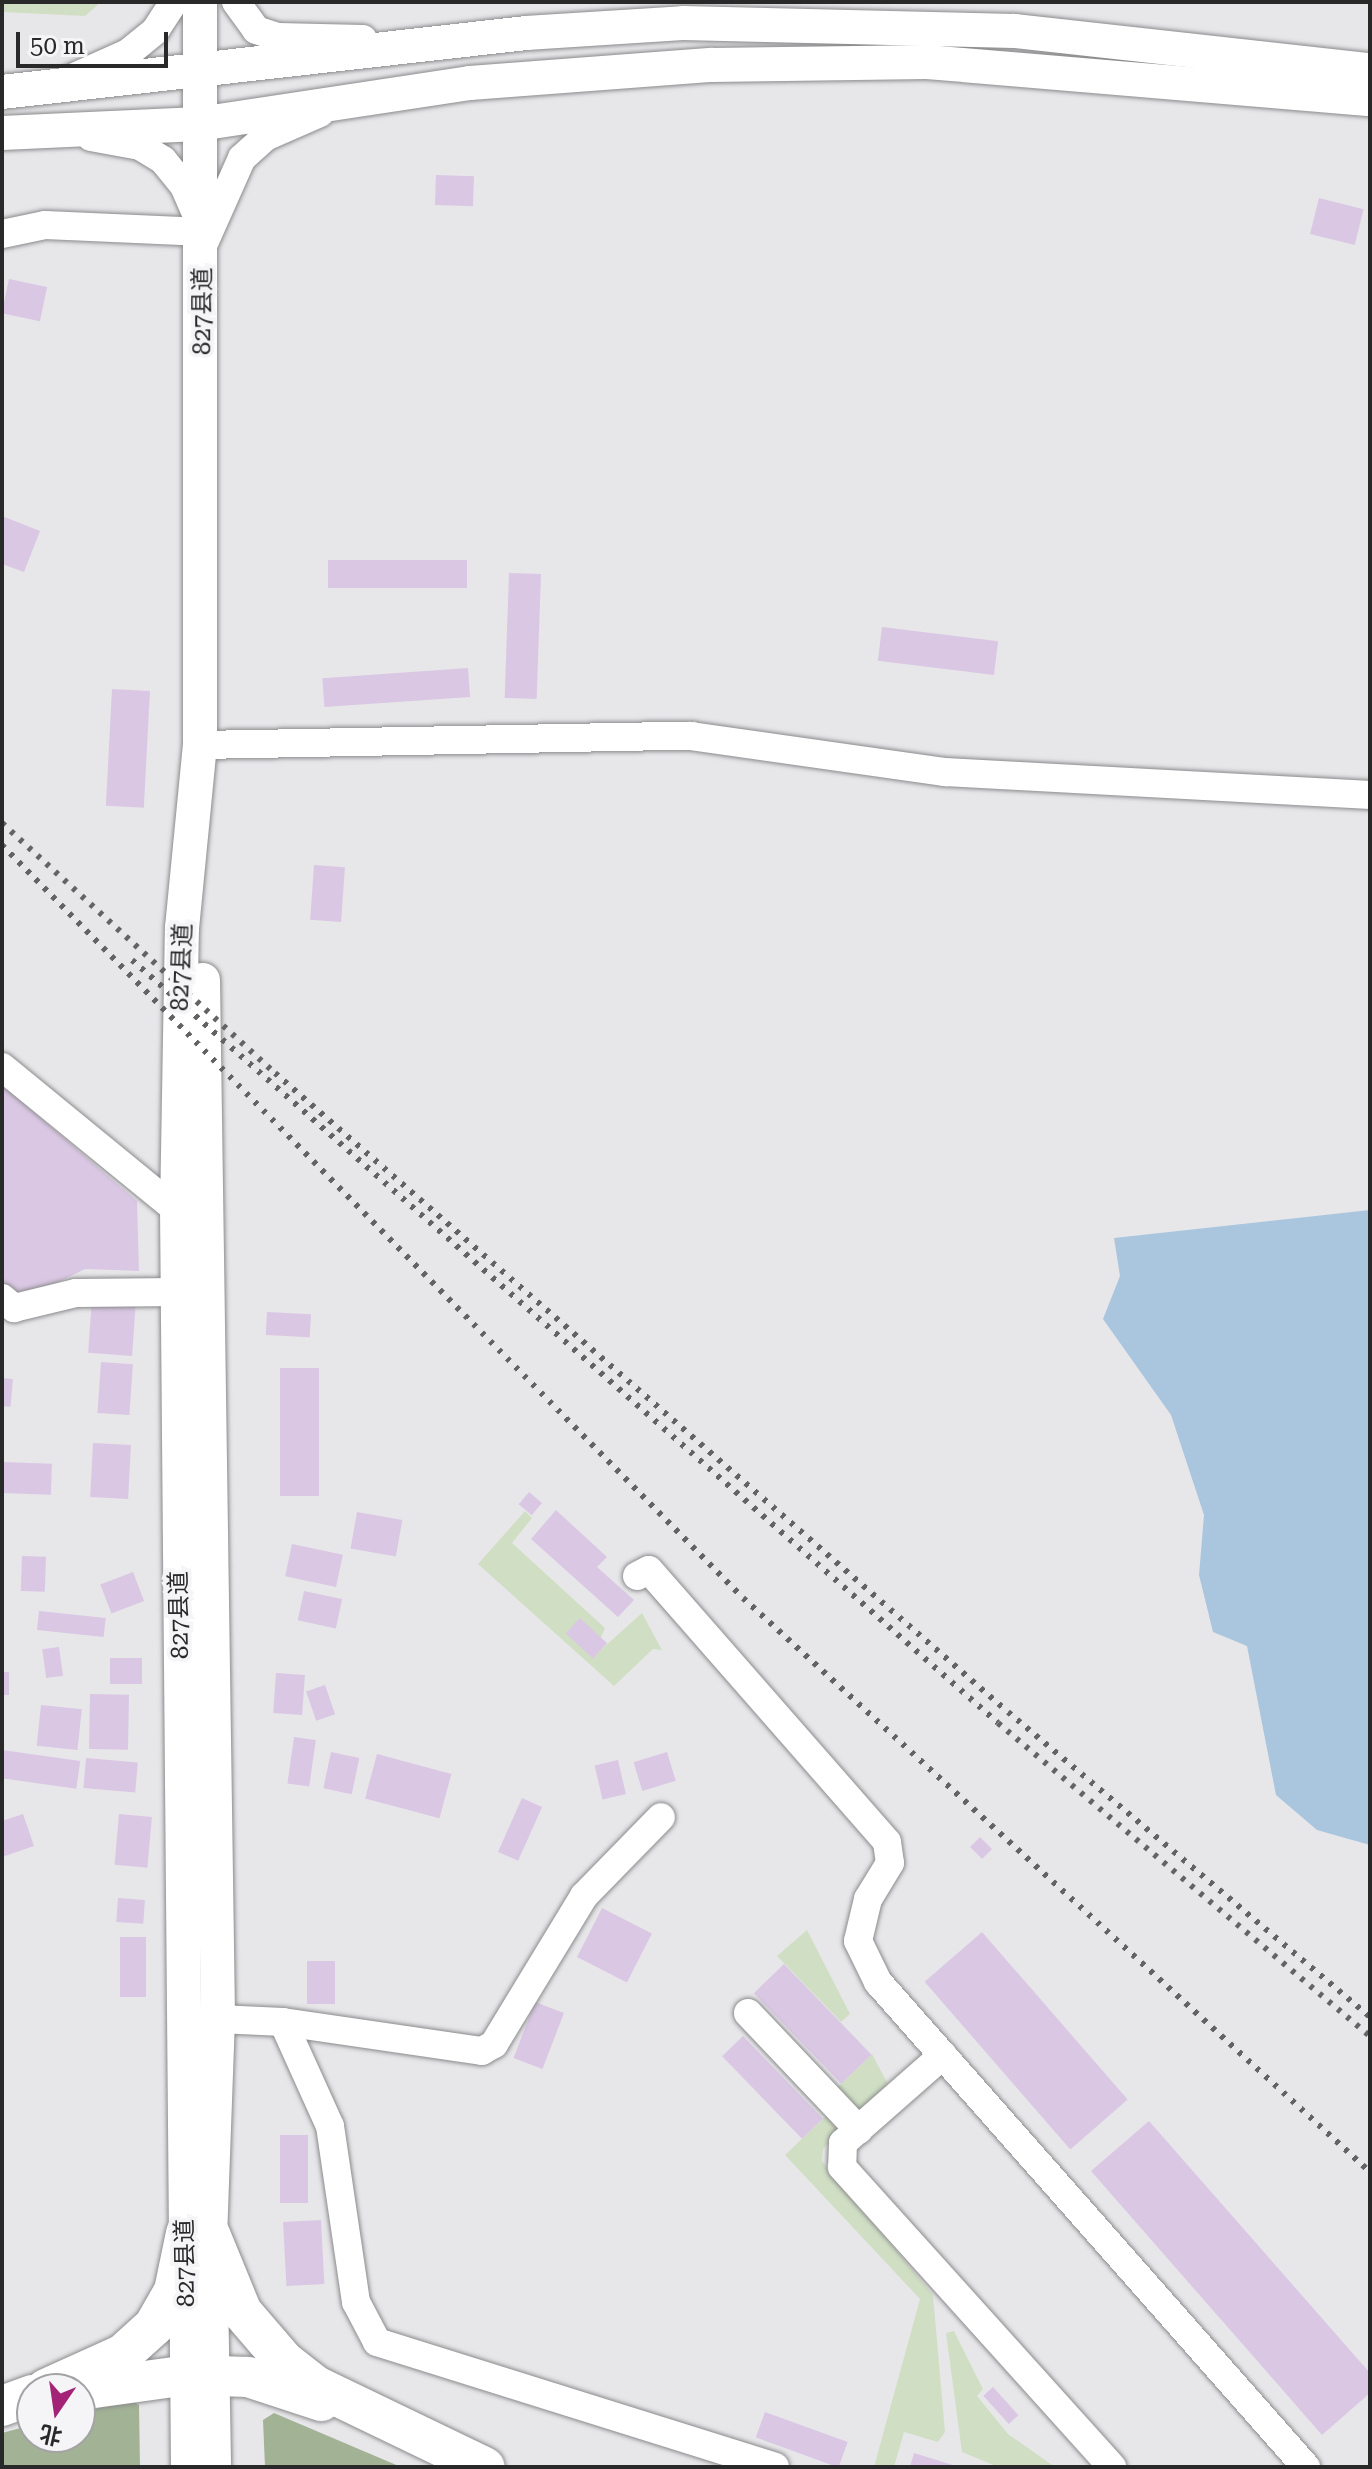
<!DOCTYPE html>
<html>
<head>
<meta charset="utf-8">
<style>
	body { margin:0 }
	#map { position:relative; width:1372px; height:2469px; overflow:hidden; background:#e7e7ea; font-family:"Roboto Serif","Noto Sans SC",serif }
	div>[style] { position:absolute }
	.green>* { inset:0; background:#d0dfc4 }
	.forest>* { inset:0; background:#a2b295 }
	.water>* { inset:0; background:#aac5de }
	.building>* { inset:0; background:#dac7e4; transform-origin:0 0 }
	.roads { filter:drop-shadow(0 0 2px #8b8b8d) drop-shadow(0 0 2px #8b8b8d) }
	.minor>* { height:28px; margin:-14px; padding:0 14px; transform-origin:14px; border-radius:14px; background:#fff }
	.major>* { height:34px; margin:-17px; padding:0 17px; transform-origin:17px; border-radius:17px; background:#fff }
	.highway>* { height:40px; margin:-20px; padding:0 20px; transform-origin:20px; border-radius:20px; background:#fff }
	.rail>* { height:6px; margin-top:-3px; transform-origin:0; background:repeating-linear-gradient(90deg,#636364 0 4px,transparent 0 12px) }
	span { translate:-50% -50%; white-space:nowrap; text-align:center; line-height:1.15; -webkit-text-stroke:8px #f5f5f7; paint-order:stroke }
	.street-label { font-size:24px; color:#29292a }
	.frame { position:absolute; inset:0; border:4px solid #29292a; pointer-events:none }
	.north { position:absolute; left:16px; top:2373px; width:80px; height:80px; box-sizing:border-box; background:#f5f5f7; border:2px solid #a3a3a5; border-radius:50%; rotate:193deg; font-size:22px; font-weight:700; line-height:32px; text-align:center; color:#29292a }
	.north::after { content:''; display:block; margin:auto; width:28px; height:36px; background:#a32477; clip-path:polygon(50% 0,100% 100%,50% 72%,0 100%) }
	.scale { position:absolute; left:16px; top:32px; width:152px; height:36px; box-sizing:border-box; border:4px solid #29292a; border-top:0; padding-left:10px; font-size:24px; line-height:28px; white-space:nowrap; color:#29292a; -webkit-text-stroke:6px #f5f5f7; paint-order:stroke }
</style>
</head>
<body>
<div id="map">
	<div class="green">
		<i style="clip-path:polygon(2px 2px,101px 2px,85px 16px,2px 12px)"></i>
		<i style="clip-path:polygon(525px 1511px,532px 1518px,512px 1543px,605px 1628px,593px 1657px,642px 1613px,662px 1650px,653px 1649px,614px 1686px,478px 1564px)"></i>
		<i style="clip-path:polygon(807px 1930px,850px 2014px,841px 2022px,777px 1956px)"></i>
		<i style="clip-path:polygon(872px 2054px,891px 2090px,858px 2111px,837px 2088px)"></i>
		<i style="clip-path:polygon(827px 2115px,839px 2133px,823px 2149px,822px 2161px,933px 2295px,945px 2432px,938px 2442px,904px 2432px,894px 2467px,874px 2467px,920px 2299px,785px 2155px)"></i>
		<i style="clip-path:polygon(954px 2331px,983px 2389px,977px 2396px,1008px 2434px,1055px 2467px,998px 2467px,962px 2452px,946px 2333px)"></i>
	</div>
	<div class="forest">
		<i style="clip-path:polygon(131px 2400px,139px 2405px,140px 2467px,2px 2467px,2px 2433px,32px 2425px,32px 2437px,80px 2437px,80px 2413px)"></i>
		<i style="clip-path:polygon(274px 2413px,401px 2467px,265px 2467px,263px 2420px)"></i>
	</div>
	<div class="water">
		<i style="clip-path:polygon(1370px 1210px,1370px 1845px,1317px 1830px,1276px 1795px,1247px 1646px,1213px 1632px,1199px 1575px,1204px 1515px,1171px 1415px,1103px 1319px,1120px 1276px,1114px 1238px)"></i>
	</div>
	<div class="building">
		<i style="left:436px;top:175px;width:38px;height:30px;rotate:2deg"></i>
		<i style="left:1319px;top:198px;width:46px;height:37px;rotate:14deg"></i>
		<i style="left:9px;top:279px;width:39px;height:35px;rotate:12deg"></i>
		<i style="clip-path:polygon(2px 516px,40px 531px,24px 572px,2px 564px)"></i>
		<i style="left:467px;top:560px;width:28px;height:139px;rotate:90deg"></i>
		<i style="left:509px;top:573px;width:32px;height:125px;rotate:2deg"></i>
		<i style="left:882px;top:627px;width:117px;height:34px;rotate:7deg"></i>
		<i style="left:468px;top:668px;width:29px;height:146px;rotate:86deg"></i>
		<i style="left:112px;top:689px;width:38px;height:117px;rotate:3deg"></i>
		<i style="left:314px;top:865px;width:31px;height:55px;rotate:4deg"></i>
		<i style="clip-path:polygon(2px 1085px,137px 1201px,139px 1271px,85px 1269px,20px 1301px,2px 1285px)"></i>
		<i style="left:92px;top:1298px;width:44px;height:55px;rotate:4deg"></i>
		<i style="left:267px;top:1312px;width:44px;height:23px;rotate:3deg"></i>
		<i style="left:101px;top:1362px;width:32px;height:51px;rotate:4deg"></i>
		<i style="left:319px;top:1368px;width:128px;height:39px;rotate:90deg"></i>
		<i style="left:2px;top:1378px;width:11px;height:28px;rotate:5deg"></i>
		<i style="left:93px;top:1443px;width:38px;height:54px;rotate:3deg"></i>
		<i style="left:2px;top:1462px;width:50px;height:31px;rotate:2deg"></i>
		<i style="left:529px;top:1492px;width:17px;height:16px;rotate:40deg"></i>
		<i style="clip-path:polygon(556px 1510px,607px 1557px,597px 1567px,634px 1600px,618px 1617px,531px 1539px)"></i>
		<i style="left:357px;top:1512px;width:46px;height:37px;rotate:10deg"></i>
		<i style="left:292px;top:1544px;width:52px;height:33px;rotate:12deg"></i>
		<i style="left:22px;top:1556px;width:24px;height:35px;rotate:2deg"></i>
		<i style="left:133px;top:1572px;width:31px;height:35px;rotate:69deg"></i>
		<i style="left:304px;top:1591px;width:39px;height:30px;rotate:12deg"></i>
		<i style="left:39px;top:1611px;width:67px;height:19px;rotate:6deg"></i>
		<i style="left:580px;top:1618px;width:37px;height:21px;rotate:43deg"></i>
		<i style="left:59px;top:1647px;width:29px;height:17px;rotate:82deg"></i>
		<i style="left:110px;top:1658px;width:32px;height:26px"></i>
		<i style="left:2px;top:1672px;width:7px;height:23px"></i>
		<i style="left:276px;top:1673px;width:29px;height:40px;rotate:4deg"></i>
		<i style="left:325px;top:1685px;width:31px;height:20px;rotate:71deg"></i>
		<i style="left:90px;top:1694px;width:39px;height:55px;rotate:1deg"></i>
		<i style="left:41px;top:1705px;width:41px;height:41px;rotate:6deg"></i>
		<i style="left:294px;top:1737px;width:22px;height:47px;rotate:8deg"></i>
		<i style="left:2px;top:1750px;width:79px;height:28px;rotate:8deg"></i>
		<i style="left:331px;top:1752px;width:29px;height:37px;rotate:12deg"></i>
		<i style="left:667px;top:1752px;width:30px;height:35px;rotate:73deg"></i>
		<i style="left:377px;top:1754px;width:77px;height:46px;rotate:15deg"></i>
		<i style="left:86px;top:1758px;width:52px;height:30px;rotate:5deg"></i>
		<i style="left:618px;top:1760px;width:35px;height:24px;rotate:77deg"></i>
		<i style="left:522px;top:1798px;width:22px;height:59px;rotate:24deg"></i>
		<i style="clip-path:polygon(23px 1814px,34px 1846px,2px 1857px,2px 1821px)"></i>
		<i style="left:119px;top:1814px;width:33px;height:51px;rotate:5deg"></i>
		<i style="left:980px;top:1837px;width:17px;height:14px;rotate:45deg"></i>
		<i style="left:118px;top:1898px;width:27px;height:24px;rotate:4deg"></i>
		<i style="left:602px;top:1908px;width:56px;height:55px;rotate:27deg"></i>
		<i style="left:982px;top:1932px;width:222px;height:76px;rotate:49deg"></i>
		<i style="left:120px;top:1937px;width:26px;height:60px"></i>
		<i style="left:307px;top:1961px;width:28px;height:43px"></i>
		<i style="left:784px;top:1964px;width:126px;height:42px;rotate:46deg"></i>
		<i style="left:535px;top:2002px;width:31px;height:60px;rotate:21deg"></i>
		<i style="left:743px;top:2036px;width:115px;height:29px;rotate:46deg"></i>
		<i style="clip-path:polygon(1149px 2121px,1370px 2373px,1370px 2393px,1322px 2435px,1091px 2171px)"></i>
		<i style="left:280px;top:2135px;width:28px;height:68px"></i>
		<i style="left:321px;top:2220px;width:64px;height:38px;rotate:87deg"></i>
		<i style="left:993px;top:2387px;width:38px;height:13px;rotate:48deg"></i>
		<i style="left:765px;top:2412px;width:88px;height:27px;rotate:20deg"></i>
		<i style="clip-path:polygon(914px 2453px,956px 2466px,956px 2467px,910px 2467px)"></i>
	</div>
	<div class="roads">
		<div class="minor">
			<i style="left:236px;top:2px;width:34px;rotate:54deg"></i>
			<i style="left:256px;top:30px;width:23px;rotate:18deg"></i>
			<i style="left:278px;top:37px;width:85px;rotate:1.3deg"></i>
			<i style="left:72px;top:78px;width:61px;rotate:-24.1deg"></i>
			<i style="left:128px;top:53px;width:35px;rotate:-39deg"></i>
			<i style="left:155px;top:31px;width:35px;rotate:-57deg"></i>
			<i style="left:2px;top:234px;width:44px;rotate:-11.8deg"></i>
			<i style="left:45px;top:225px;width:159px;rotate:2.5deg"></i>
			<i style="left:204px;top:232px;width:50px;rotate:-113.5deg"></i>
			<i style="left:184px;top:186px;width:33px;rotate:-129deg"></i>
			<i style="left:163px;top:160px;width:27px;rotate:-149deg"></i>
			<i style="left:140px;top:146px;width:50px;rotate:-169.6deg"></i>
			<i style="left:205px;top:241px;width:91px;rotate:-66deg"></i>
			<i style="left:242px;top:158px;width:31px;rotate:-42deg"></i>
			<i style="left:265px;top:137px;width:60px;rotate:-23.6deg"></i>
			<i style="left:200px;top:745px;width:491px;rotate:-1.1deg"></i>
			<i style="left:691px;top:736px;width:257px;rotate:8.1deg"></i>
			<i style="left:945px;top:772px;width:426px;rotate:3.1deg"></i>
			<i style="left:2px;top:1067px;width:226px;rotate:39.3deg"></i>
			<i style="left:2px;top:1298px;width:16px;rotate:40deg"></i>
			<i style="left:14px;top:1308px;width:64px;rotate:-13.6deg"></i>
			<i style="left:76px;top:1293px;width:101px;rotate:-0.6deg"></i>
			<i style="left:637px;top:1576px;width:13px;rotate:-27deg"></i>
			<i style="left:649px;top:1570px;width:361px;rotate:48.8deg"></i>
			<i style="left:887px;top:1842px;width:21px;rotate:82deg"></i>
			<i style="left:890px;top:1863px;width:42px;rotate:121.4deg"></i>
			<i style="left:868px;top:1899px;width:43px;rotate:103.4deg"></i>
			<i style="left:858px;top:1941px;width:46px;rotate:64deg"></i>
			<i style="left:878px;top:1982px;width:647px;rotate:48.57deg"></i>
			<i style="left:748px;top:2013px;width:161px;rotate:46.5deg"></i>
			<i style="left:218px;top:2019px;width:65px;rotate:2.6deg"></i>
			<i style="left:283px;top:2022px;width:201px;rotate:8.3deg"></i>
			<i style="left:482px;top:2051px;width:14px;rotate:-30deg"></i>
			<i style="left:494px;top:2044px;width:173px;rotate:-58.7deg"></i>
			<i style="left:584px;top:1896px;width:110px;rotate:-45.7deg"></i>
			<i style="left:283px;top:2022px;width:114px;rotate:65.7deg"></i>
			<i style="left:330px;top:2126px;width:178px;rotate:81.6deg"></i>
			<i style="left:356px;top:2302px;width:45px;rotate:62.3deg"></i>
			<i style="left:377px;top:2342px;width:417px;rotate:17.4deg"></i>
			<i style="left:943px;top:2055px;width:133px;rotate:138.7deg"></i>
			<i style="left:843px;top:2143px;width:24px;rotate:92deg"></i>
			<i style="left:842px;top:2167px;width:404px;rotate:48deg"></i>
		</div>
		<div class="major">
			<i style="left:2px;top:92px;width:527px;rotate:-6.42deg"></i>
			<i style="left:526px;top:33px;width:157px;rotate:-3.6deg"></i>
			<i style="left:683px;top:23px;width:332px;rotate:1.4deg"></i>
			<i style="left:1015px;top:31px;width:357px;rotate:6.3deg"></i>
			<i style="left:2px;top:133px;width:197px;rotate:-2.6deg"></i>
			<i style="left:199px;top:124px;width:274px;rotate:-8.6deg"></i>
			<i style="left:470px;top:83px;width:243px;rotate:-4.3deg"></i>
			<i style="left:712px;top:65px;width:215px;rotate:-0.8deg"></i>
			<i style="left:927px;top:62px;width:445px;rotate:4.8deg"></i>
			<i style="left:203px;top:980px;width:1039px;rotate:89.17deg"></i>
			<i style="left:218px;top:2019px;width:215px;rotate:92.1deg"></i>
			<i style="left:210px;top:2234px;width:233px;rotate:89deg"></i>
			<i style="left:188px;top:2467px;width:1257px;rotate:-90.5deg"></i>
			<i style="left:177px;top:1210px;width:282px;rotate:-89deg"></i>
			<i style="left:182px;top:928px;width:184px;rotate:-84.4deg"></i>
			<i style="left:200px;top:745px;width:743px;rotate:-90deg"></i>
		</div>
		<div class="highway">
			<i style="left:210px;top:2234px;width:84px;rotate:67.7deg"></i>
			<i style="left:242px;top:2312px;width:65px;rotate:49.4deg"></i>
			<i style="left:284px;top:2361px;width:41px;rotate:38deg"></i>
			<i style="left:316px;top:2386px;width:187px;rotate:25.7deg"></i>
			<i style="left:46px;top:2389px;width:85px;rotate:-24.4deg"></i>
			<i style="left:123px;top:2354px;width:42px;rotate:-42.1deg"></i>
			<i style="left:154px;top:2326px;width:40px;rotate:-60.3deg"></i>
			<i style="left:174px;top:2291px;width:59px;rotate:-78.3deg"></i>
			<i style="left:80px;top:2390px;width:109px;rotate:-7.9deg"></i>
			<i style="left:188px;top:2375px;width:60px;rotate:1.9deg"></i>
			<i style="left:248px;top:2377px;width:77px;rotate:18.2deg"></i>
			<i style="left:2px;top:2406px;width:32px;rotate:-20deg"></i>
		</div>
	</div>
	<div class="rail">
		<i style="left:2px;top:823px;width:370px;rotate:42.5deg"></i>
		<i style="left:275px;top:1073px;width:972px;rotate:41.08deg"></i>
		<i style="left:1008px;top:1712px;width:473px;rotate:40.1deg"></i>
		<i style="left:2px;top:845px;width:1056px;rotate:45.46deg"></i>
		<i style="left:743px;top:1598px;width:850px;rotate:42.47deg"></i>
		<i style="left:132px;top:960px;width:1154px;rotate:41.38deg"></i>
		<i style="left:998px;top:1723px;width:486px;rotate:40.1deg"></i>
	</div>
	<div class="street-label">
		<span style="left:203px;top:311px;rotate:-90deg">827县道</span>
		<span style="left:182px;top:967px;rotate:-88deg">827县道</span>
		<span style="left:180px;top:1615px;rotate:-91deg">827县道</span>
		<span style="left:186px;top:2263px;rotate:-91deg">827县道</span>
	</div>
	<div class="frame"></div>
	<div class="north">北</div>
	<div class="scale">50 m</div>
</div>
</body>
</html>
